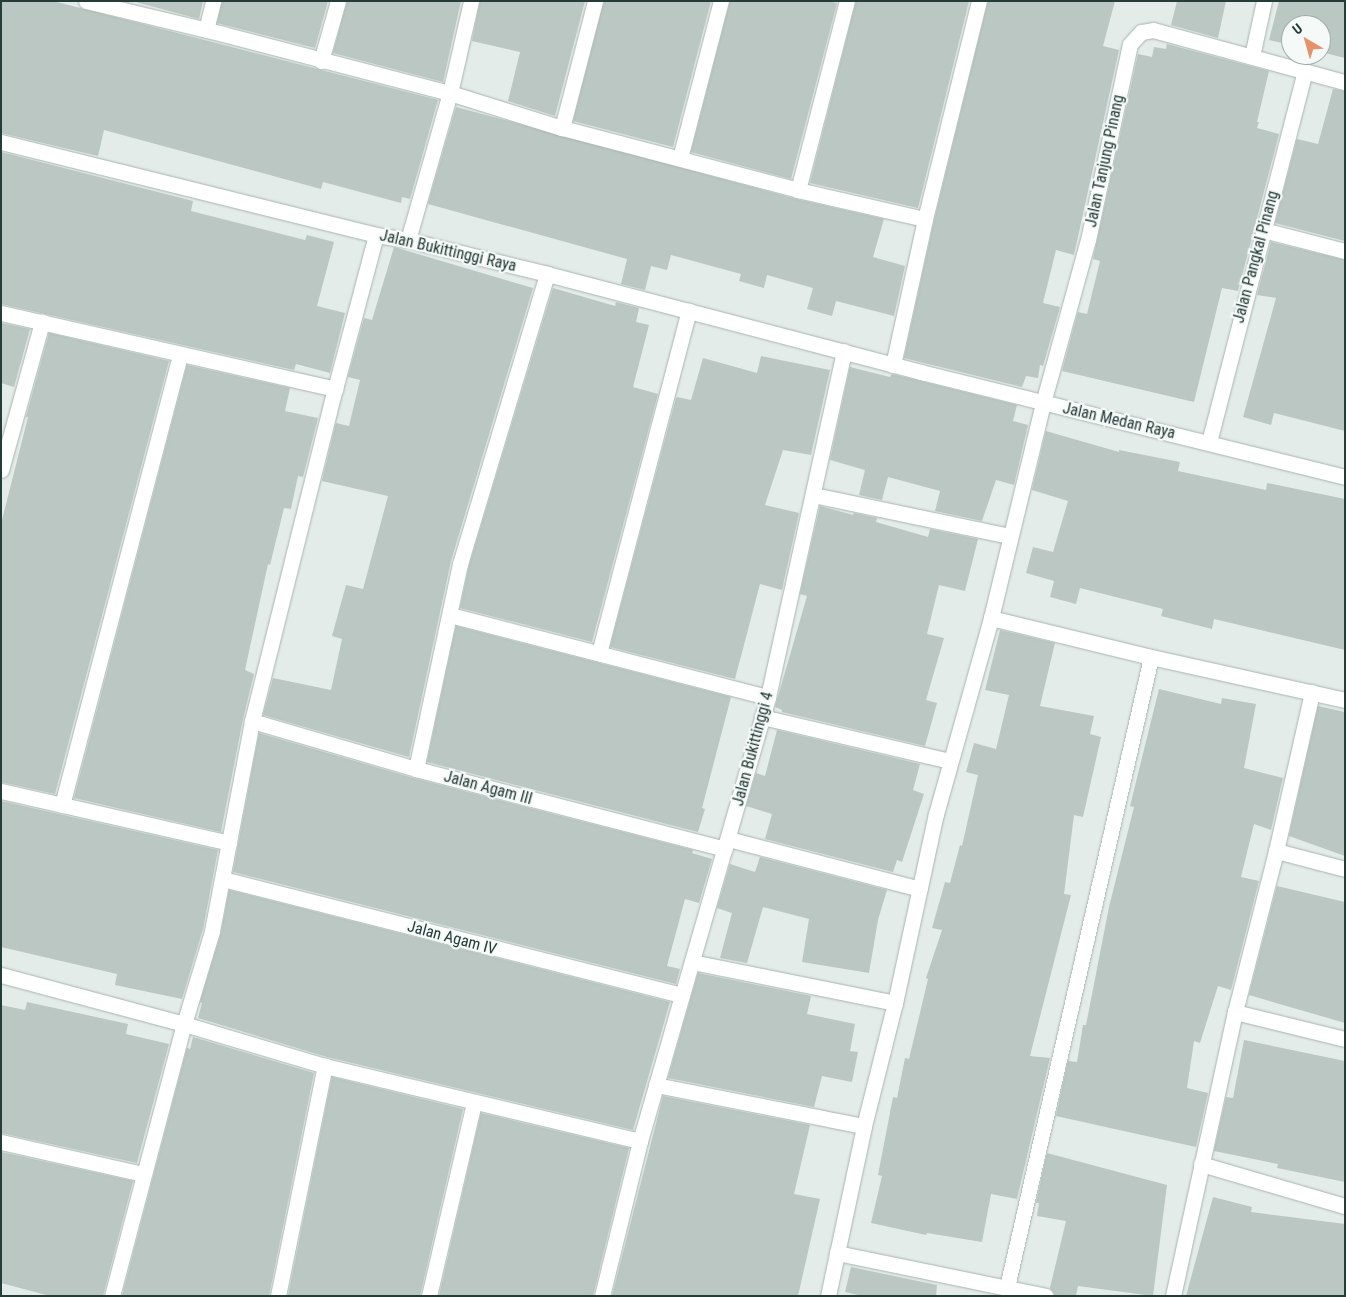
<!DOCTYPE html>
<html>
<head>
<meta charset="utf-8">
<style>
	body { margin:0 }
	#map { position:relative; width:1346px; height:1297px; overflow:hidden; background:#e4ece9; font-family:"Roboto Condensed",sans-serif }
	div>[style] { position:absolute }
	.building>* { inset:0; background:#bac7c3 }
	.roads { filter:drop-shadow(0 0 1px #a7b4b0) drop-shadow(0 0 1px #a7b4b0) }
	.minor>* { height:15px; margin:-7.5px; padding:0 7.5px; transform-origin:7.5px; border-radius:7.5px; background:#fff }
	.tertiary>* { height:15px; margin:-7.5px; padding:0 7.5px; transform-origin:7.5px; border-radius:7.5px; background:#fff }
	span { translate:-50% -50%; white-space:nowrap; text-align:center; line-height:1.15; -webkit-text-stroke:4.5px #f5f9f7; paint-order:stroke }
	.street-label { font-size:16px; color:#253c38 }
	.frame { position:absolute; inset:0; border:2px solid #253c38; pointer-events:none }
	.north { position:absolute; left:1281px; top:15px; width:50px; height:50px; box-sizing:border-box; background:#f5f9f7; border:1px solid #a2adab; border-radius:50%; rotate:322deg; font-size:14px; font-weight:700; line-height:20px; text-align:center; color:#253c38 }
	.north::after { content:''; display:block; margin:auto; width:18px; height:22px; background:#e4936b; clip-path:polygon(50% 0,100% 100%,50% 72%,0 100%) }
</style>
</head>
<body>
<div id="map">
	<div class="building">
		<i style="clip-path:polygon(1px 1px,53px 1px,438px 100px,410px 199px,402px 197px,401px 203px,323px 182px,321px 189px,104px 130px,98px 156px,1px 133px)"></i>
		<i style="clip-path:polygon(132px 1px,203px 1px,199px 19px)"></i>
		<i style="clip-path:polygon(222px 1px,328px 1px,315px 48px,217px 23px)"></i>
		<i style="clip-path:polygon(347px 1px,461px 1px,443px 82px,333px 53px)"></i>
		<i style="clip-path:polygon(480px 1px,585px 1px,555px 116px,508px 101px,520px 52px,472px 41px)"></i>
		<i style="clip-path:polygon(604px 1px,711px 1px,673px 147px,573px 121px)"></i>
		<i style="clip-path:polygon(730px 1px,828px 1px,837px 3px,791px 179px,691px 152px)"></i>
		<i style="clip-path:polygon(856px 1px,969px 1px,918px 208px,810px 183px)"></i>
		<i style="clip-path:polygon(988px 1px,1115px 1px,1103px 46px,1119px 50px,1074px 255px,1056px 250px,1043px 303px,1060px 307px,1043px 366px,1040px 365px,1038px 378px,1026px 376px,1022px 387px,904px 358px,934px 221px)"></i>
		<i style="clip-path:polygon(1177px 1px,1226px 1px,1218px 38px,1171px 25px)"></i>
		<i style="clip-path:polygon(1279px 1px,1345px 1px,1345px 58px,1321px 52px,1321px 25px,1291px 25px,1291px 45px,1269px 40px)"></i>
		<i style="clip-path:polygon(1167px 44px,1269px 71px,1257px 122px,1259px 122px,1257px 128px,1279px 134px,1238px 291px,1222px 288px,1194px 402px,1062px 371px,1078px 312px,1087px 314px,1100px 261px,1093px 259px,1138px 54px,1152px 57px,1154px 47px,1166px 49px)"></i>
		<i style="clip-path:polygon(1333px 89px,1345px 91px,1345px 241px,1275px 223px,1297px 139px,1318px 144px)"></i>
		<i style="clip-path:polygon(456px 107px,796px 199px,884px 219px,873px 257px,905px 266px,894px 316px,836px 301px,832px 316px,807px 309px,813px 288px,767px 275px,764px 288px,739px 281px,741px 274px,671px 255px,667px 270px,651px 266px,645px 290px,621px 284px,627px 259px,428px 204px)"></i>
		<i style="clip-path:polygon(1px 152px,193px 201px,191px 211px,305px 240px,307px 235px,334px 242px,317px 306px,345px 313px,330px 373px,296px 364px,294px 370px,1px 304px)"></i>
		<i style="clip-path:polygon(1271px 242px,1345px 260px,1345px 431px,1274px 413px,1271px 425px,1243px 417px,1276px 298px,1257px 295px)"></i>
		<i style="clip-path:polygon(394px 247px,533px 288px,451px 561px,409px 757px,263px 715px,273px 678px,331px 690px,342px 639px,332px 636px,346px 585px,363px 589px,388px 496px,322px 481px,336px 423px,349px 426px,360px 380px,348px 377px,364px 318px,372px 320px)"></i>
		<i style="clip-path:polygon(553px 288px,615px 306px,616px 302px,639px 308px,636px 322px,649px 325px,633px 387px,658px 394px,592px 642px,460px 608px,469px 566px)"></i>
		<i style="clip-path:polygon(1px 323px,30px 329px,14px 387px,1px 383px)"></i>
		<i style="clip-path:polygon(49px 333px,169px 361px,55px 794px,1px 782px,1px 524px,28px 417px,26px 417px)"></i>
		<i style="clip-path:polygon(761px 356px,830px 370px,811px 455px,783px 450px,765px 505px,799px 513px,782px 590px,760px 584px,735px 679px,610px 647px,676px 398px,677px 397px,691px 400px,703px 358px,757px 373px)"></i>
		<i style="clip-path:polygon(187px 365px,290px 388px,285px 411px,318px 418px,303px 477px,298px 476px,291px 509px,284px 508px,270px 565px,268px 564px,245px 670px,254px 674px,243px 719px,221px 832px,74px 798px)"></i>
		<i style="clip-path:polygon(850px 367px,890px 377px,892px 374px,1017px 405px,1013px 421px,1028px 425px,1014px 485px,996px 480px,982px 521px,935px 511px,940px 491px,888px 477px,882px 500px,859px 495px,865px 470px,830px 460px)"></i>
		<i style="clip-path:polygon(1046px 431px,1119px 452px,1119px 450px,1180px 462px,1178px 471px,1266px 490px,1267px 483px,1345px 499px,1345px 650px,1214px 619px,1212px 629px,1161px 616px,1163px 609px,1080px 588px,1076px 604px,1050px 597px,1054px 581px,1026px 573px,1033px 547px,1053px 552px,1068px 501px,1032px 490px)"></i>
		<i style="clip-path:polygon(820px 506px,853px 515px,854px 513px,877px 518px,876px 522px,928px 537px,930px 529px,978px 539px,965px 591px,939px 585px,927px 634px,944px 638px,926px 700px,937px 703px,925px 746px,782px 712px,782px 710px,775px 707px,807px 596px,800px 594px)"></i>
		<i style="clip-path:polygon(456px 626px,731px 697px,702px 808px,705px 809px,698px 832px,427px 762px)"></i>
		<i style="clip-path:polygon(1000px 630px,1055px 643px,1040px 706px,1094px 716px,1090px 734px,1101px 737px,1083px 817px,1074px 815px,1064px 894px,1071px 895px,1030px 1056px,1050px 1058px,1017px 1199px,991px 1194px,982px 1242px,927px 1233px,926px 1235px,871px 1223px,882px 1176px,878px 1175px,893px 1097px,897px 1098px,905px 1058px,909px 1059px,928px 979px,926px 978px,942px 930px,932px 928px,945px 882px,950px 883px,960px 845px,962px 846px,978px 775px,966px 772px,974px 743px,996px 749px,1009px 695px,985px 690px)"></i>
		<i style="clip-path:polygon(1159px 689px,1221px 704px,1222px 698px,1256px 704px,1244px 768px,1283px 778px,1271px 830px,1254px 824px,1241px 877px,1259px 881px,1231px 990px,1218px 986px,1200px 1043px,1194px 1041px,1187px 1088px,1208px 1093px,1196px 1147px,1056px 1116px,1068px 1061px,1077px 1062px,1083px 1025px,1086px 1025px,1109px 907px,1134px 807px,1130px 806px)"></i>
		<i style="clip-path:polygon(1318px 706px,1345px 712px,1345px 856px,1289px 836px)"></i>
		<i style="clip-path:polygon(777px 730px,920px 764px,913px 790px,924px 794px,902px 862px,897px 860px,893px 872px,765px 839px,772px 814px,746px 806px,756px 773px,765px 776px)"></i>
		<i style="clip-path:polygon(259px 733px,413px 778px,693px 850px,692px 853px,712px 859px,699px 903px,685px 899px,667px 966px,680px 969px,676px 984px,233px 872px)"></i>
		<i style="clip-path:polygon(1px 801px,218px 850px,203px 929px,182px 999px,115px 985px,117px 974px,1px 947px)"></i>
		<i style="clip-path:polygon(760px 857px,887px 890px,878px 920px,869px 973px,802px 962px,809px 919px,763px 907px,747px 963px,720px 958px,732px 913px,717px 908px,730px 864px,755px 872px)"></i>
		<i style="clip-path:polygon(1277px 886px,1345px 902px,1345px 1023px,1249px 995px)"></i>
		<i style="clip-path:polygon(229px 890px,670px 1002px,633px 1130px,327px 1057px,198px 1018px,202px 1003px,200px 1002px,221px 933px)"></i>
		<i style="clip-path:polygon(698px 973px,811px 996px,807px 1014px,855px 1024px,850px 1051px,858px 1052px,852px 1082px,822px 1076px,814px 1107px,668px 1078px)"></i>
		<i style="clip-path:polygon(27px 1002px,128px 1024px,126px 1034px,169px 1044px,137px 1163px,1px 1133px,1px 1005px,25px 1010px)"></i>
		<i style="clip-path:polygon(193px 1037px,314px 1073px,269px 1296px,122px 1296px,187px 1048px,190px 1049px)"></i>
		<i style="clip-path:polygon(1244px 1040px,1345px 1061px,1345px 1182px,1277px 1168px,1278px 1164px,1214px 1151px,1226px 1097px,1233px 1098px)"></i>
		<i style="clip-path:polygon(332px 1077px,463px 1109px,420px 1296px,288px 1296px)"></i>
		<i style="clip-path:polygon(663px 1096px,810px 1125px,794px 1194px,820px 1199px,798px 1296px,612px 1296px)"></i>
		<i style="clip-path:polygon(481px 1113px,629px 1148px,593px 1296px,439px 1296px)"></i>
		<i style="clip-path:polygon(1px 1152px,133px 1181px,103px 1296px,50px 1296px,1px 1283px)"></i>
		<i style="clip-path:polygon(1047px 1153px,1167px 1185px,1153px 1296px,1078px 1286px,1076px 1296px,1055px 1296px,1050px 1288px,1066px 1221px,1037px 1216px,1039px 1203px,1036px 1203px)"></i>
		<i style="clip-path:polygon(1213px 1197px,1252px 1207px,1251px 1212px,1345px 1224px,1345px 1296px,1186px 1296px)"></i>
		<i style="clip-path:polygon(851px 1267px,937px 1285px,936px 1296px,862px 1296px,845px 1292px)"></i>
	</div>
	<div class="roads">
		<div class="minor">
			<i style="left:86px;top:1px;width:141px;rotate:13.5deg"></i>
			<i style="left:223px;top:34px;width:235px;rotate:14.6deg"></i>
			<i style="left:450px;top:93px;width:117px;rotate:17.4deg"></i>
			<i style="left:562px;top:128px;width:244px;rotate:14.7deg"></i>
			<i style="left:798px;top:190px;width:130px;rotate:12.9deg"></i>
			<i style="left:206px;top:30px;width:30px;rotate:-76deg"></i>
			<i style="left:1252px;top:56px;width:56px;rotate:-77.7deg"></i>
			<i style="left:321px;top:61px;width:62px;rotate:-74.2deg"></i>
			<i style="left:562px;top:128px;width:131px;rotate:-75.4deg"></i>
			<i style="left:680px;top:158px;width:162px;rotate:-75.4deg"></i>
			<i style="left:798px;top:190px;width:195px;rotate:-75.5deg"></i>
			<i style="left:1263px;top:230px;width:85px;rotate:14.4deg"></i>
			<i style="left:408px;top:240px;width:153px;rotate:-74.1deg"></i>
			<i style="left:450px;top:93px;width:94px;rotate:-77.1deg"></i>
			<i style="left:1px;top:313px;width:343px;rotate:12.8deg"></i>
			<i style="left:893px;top:365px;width:149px;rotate:-77.6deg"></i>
			<i style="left:925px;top:219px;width:225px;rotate:-76.1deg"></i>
			<i style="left:1209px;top:442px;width:382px;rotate:-75.5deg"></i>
			<i style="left:1px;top:470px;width:154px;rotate:-74.5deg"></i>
			<i style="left:813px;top:495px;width:201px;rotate:11.8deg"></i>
			<i style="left:450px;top:615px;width:328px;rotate:14.5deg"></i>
			<i style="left:991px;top:618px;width:165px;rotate:13.7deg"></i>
			<i style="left:1151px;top:657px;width:199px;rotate:12.5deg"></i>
			<i style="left:599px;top:653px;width:354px;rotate:-75.3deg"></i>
			<i style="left:762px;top:717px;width:192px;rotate:13.2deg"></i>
			<i style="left:252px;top:721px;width:171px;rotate:16.3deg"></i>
			<i style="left:416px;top:769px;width:319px;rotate:14.5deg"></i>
			<i style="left:416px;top:769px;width:210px;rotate:-77.9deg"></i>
			<i style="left:460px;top:564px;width:303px;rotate:-73.3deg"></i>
			<i style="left:1px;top:791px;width:234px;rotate:12.8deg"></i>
			<i style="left:62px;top:805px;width:466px;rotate:-75.3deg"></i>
			<i style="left:728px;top:839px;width:198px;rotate:14.6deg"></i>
			<i style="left:1276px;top:851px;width:71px;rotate:14.6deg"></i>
			<i style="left:223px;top:879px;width:473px;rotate:14.2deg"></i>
			<i style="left:692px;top:962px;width:207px;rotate:11.4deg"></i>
			<i style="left:1px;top:975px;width:189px;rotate:15deg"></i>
			<i style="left:184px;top:1024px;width:147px;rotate:16.6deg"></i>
			<i style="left:325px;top:1066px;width:324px;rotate:13.4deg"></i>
			<i style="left:1235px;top:1012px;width:113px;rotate:13.8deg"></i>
			<i style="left:656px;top:1085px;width:212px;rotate:11.2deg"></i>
			<i style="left:1px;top:1142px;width:146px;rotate:12.7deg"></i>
			<i style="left:1201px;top:1164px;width:150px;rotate:16.3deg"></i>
			<i style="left:837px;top:1253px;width:213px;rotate:11.6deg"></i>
			<i style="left:1007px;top:1287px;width:646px;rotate:-77.12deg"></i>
			<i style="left:112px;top:1296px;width:281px;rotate:-75.2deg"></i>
			<i style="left:184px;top:1024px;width:97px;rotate:-73.2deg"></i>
			<i style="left:212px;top:931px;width:214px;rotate:-79.2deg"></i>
			<i style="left:252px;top:721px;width:342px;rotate:-76deg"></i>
			<i style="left:335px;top:389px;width:159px;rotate:-75.1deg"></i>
			<i style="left:278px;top:1296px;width:235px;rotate:-78.5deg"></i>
			<i style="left:429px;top:1296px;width:198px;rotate:-76.9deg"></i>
			<i style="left:602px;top:1296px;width:160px;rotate:-76.2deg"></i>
			<i style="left:640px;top:1141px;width:462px;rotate:-73.9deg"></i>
			<i style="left:768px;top:697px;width:354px;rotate:-77.6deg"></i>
			<i style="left:828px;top:1296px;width:174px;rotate:-78deg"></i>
			<i style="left:864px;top:1126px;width:127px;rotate:-75.9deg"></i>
			<i style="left:895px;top:1003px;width:193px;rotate:-77.8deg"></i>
			<i style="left:936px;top:814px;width:204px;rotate:-74.3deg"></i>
			<i style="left:991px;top:618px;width:221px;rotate:-76.4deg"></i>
			<i style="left:1043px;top:403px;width:169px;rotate:-74.6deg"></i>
			<i style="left:1088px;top:240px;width:200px;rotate:-77.9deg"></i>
			<i style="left:1130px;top:44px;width:16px;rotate:-47deg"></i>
			<i style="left:1141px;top:32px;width:12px;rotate:-9deg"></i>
			<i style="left:1153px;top:30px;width:199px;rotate:15.2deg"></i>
			<i style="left:1173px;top:1296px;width:291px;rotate:-77.7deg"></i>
			<i style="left:1235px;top:1012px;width:166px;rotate:-75.7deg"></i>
			<i style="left:1276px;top:851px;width:163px;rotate:-77.2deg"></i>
		</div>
		<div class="tertiary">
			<i style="left:1px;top:142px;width:386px;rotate:13.9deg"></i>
			<i style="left:376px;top:235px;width:32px;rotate:9deg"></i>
			<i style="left:408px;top:240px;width:143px;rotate:13.7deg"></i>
			<i style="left:547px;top:274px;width:387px;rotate:14.7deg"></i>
			<i style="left:921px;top:372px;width:437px;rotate:13.9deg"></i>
		</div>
	</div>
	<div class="street-label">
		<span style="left:1105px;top:161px;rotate:-78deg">Jalan Tanjung Pinang</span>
		<span style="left:448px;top:251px;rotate:13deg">Jalan Bukittinggi Raya</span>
		<span style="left:1256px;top:257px;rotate:-75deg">Jalan Pangkal Pinang</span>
		<span style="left:1119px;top:421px;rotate:13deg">Jalan Medan Raya</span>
		<span style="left:753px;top:749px;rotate:-75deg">Jalan Bukittinggi 4</span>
		<span style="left:488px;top:788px;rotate:15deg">Jalan Agam III</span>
		<span style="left:452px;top:938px;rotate:15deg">Jalan Agam IV</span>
	</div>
	<div class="frame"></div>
	<div class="north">U</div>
</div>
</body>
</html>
